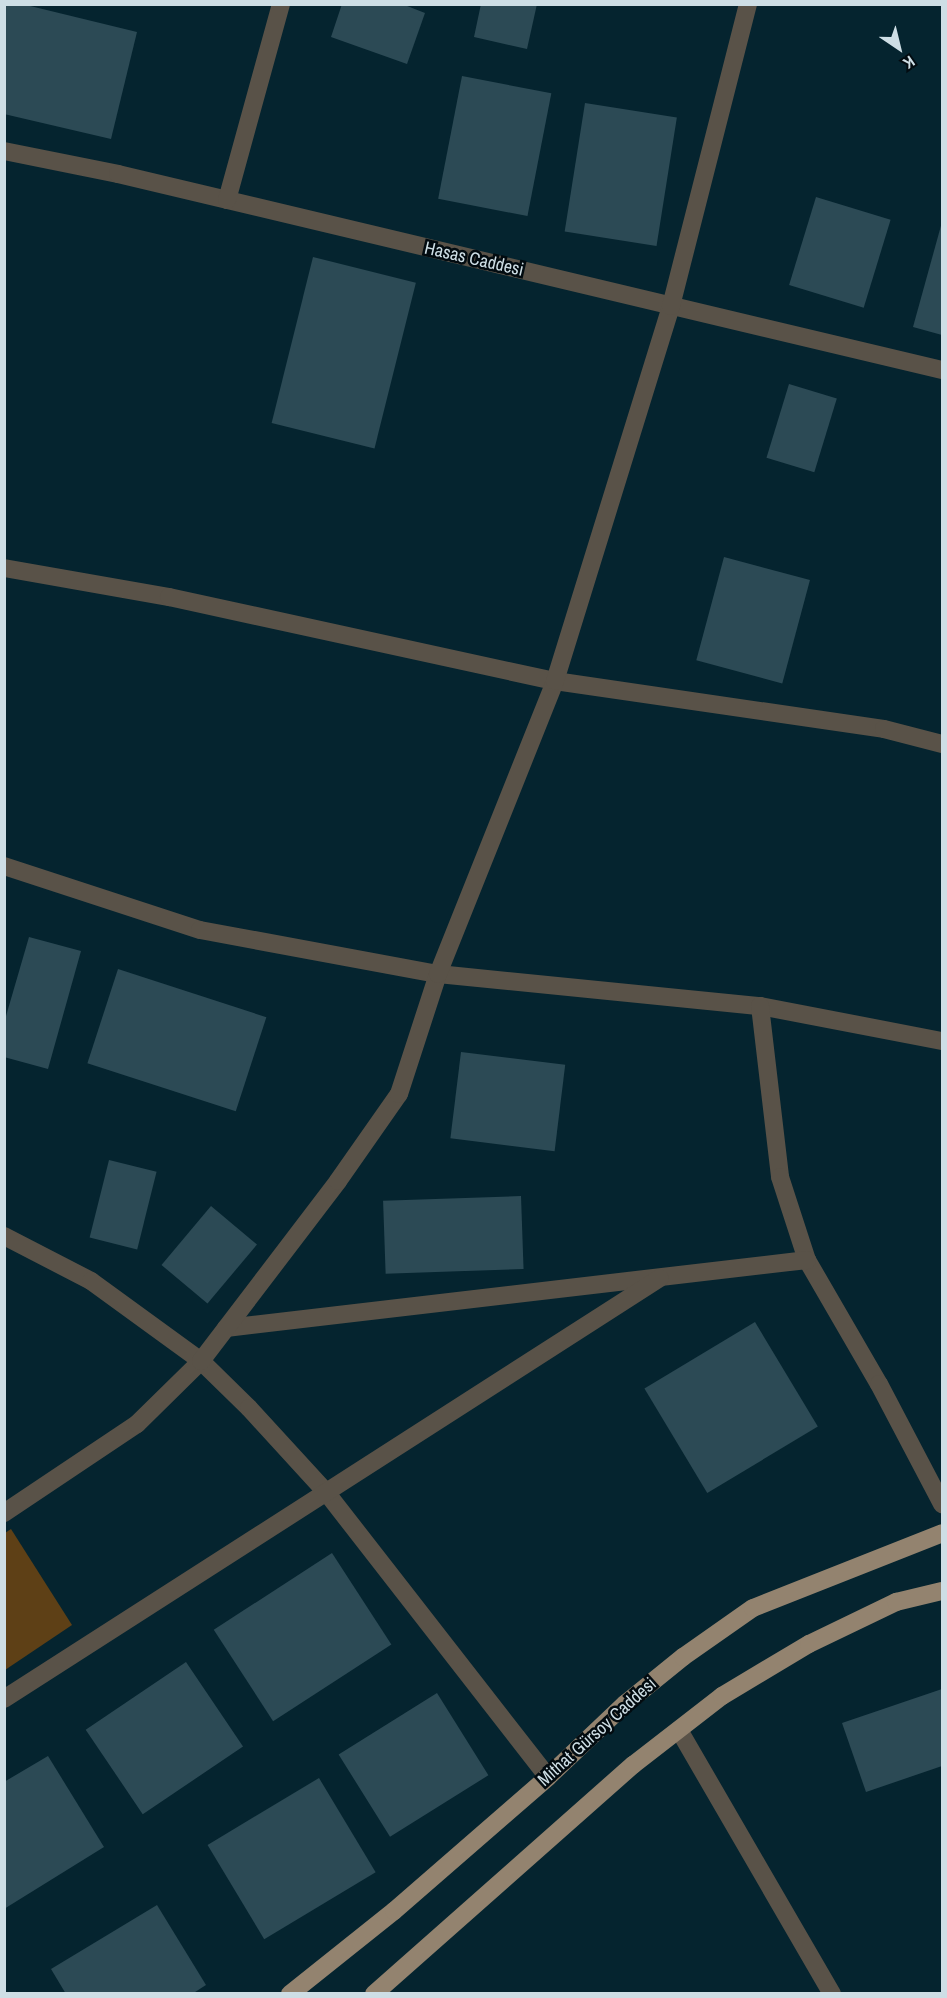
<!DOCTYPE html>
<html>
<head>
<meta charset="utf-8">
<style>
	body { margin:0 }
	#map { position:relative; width:947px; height:1998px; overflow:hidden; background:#05242f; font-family:"Archivo Narrow",sans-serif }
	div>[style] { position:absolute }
	.green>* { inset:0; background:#5e4016 }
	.building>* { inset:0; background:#2c4a55; transform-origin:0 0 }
	.minor>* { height:18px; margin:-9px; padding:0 9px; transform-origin:9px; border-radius:9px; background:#595248 }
	.major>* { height:18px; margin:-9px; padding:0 9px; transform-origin:9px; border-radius:9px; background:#93836f }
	span { translate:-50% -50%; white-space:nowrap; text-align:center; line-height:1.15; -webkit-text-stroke:5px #020b10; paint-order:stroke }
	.street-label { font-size:18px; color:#cedee5 }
	.frame { position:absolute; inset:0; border:6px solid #cedee5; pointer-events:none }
	.north { position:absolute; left:869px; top:18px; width:60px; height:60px; -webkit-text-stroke:4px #020b10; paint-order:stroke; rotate:145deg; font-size:16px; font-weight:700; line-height:24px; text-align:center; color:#cedee5 }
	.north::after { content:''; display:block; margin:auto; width:21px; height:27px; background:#cedee5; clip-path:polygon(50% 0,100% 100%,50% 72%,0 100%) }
</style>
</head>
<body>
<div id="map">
	<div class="green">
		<i style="clip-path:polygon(11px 1529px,72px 1625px,5px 1670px,5px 1533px)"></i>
	</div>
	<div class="building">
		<i style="clip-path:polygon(4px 4px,22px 4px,137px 32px,111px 139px,4px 114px)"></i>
		<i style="clip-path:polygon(342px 4px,402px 4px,425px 13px,407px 64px,331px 37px)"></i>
		<i style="clip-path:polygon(481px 4px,537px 4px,527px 49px,474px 37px)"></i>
		<i style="left:462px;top:76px;width:91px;height:125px;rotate:11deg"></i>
		<i style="left:585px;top:103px;width:93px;height:130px;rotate:9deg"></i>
		<i style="left:816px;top:197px;width:78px;height:92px;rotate:17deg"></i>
		<i style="clip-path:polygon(942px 222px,942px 335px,913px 327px)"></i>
		<i style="left:313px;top:257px;width:106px;height:171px;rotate:14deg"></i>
		<i style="left:789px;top:384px;width:50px;height:77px;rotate:17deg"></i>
		<i style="left:724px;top:557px;width:89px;height:107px;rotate:15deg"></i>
		<i style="clip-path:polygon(29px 937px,81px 951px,48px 1069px,4px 1057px,4px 1023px)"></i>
		<i style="left:118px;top:969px;width:156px;height:99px;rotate:18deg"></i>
		<i style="left:461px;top:1052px;width:105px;height:87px;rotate:7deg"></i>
		<i style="left:109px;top:1160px;width:49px;height:80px;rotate:14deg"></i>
		<i style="left:521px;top:1196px;width:73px;height:138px;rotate:88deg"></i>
		<i style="left:211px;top:1206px;width:60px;height:77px;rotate:40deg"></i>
		<i style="left:755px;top:1322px;width:122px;height:129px;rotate:59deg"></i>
		<i style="left:332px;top:1553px;width:109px;height:141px;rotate:57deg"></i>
		<i style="left:186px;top:1662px;width:102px;height:121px;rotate:56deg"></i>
		<i style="clip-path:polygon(942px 1689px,942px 1766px,866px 1792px,842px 1723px)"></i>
		<i style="left:437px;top:1693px;width:97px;height:116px;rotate:58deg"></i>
		<i style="clip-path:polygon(48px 1756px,104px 1847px,4px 1909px,4px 1782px)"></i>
		<i style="left:319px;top:1778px;width:110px;height:130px;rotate:59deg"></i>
		<i style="clip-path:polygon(157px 1905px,206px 1985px,192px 1994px,66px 1994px,51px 1969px)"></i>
	</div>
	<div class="minor">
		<i style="left:4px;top:151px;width:116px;rotate:11.4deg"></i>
		<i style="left:118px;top:174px;width:847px;rotate:13.38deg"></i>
		<i style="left:227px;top:200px;width:203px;rotate:-74.6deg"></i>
		<i style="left:4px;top:568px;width:168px;rotate:10deg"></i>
		<i style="left:169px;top:597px;width:395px;rotate:12.3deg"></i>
		<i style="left:555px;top:681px;width:332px;rotate:8.3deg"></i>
		<i style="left:884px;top:729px;width:60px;rotate:14.5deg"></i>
		<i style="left:4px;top:866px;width:206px;rotate:18.1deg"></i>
		<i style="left:200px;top:930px;width:242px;rotate:10.5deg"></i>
		<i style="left:438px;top:974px;width:324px;rotate:5.7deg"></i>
		<i style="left:760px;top:1006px;width:185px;rotate:10.9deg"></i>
		<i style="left:760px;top:1006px;width:172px;rotate:83.3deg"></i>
		<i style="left:780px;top:1177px;width:87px;rotate:72deg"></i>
		<i style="left:807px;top:1260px;width:143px;rotate:59.9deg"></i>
		<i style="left:879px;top:1384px;width:136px;rotate:62.3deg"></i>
		<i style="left:4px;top:1236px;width:98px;rotate:27.3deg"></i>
		<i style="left:91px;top:1281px;width:136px;rotate:36deg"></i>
		<i style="left:201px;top:1361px;width:67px;rotate:44.4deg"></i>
		<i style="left:249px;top:1408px;width:114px;rotate:47.5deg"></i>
		<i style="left:326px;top:1492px;width:361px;rotate:52.1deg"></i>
		<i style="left:226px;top:1328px;width:585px;rotate:-6.68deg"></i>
		<i style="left:4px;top:1513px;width:160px;rotate:-33.8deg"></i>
		<i style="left:137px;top:1424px;width:90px;rotate:-44.5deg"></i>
		<i style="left:201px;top:1361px;width:226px;rotate:-52.7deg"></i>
		<i style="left:338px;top:1181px;width:106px;rotate:-55deg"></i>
		<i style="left:399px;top:1094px;width:126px;rotate:-72deg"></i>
		<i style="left:438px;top:974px;width:315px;rotate:-68.2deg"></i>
		<i style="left:555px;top:681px;width:393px;rotate:-72.8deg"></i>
		<i style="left:671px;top:306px;width:312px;rotate:-75.7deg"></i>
		<i style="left:4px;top:1699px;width:779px;rotate:-32.69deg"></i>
		<i style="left:679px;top:1730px;width:305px;rotate:59.9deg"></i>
	</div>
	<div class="major">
		<i style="left:290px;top:1994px;width:133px;rotate:-38.6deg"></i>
		<i style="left:394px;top:1911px;width:204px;rotate:-41deg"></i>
		<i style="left:548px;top:1777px;width:106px;rotate:-43.5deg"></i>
		<i style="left:625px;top:1704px;width:75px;rotate:-39deg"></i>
		<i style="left:683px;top:1657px;width:85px;rotate:-35deg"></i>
		<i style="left:753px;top:1608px;width:203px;rotate:-21.6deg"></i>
		<i style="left:374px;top:1994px;width:346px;rotate:-41.5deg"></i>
		<i style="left:633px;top:1765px;width:113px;rotate:-37.8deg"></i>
		<i style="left:722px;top:1696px;width:101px;rotate:-30.9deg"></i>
		<i style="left:809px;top:1644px;width:97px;rotate:-25.8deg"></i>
		<i style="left:896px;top:1602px;width:47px;rotate:-13.4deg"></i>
	</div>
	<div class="street-label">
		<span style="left:474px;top:259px;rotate:13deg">Hasas Caddesi</span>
		<span style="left:597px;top:1732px;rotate:-42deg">Mithat Gürsoy Caddesi</span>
	</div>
	<div class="frame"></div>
	<div class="north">K</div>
</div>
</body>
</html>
